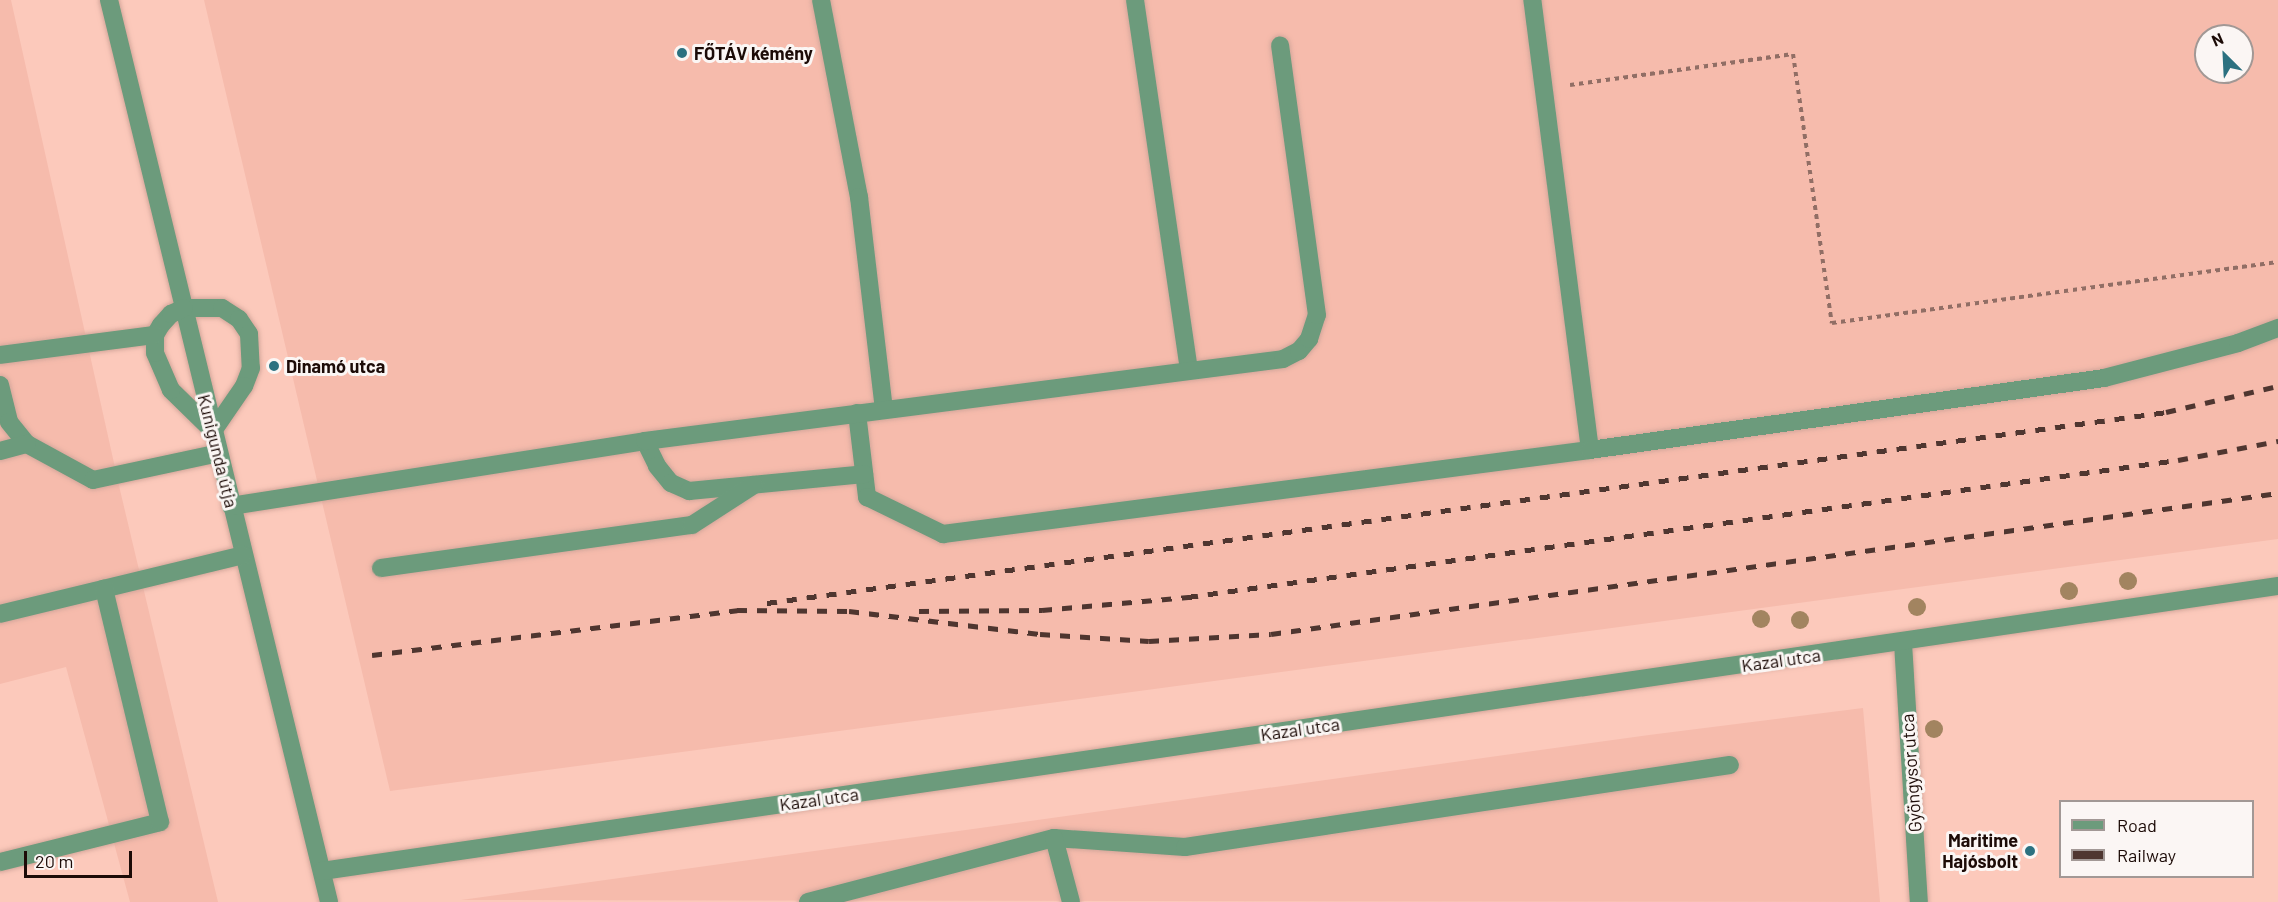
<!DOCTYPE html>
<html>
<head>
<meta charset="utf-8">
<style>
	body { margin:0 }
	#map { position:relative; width:2278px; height:902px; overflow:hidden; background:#fcc9bb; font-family:Barlow,sans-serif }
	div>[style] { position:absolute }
	.built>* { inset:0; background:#f6bbac }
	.path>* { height:4px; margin-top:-2px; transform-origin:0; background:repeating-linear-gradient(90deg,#916e65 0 4.5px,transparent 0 9px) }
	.roads { filter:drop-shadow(0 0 2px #d4a79b) drop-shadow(0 0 2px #d4a79b) }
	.minor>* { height:18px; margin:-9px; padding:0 9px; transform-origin:9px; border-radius:9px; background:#6c9b7c }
	.rail>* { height:4.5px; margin-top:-2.25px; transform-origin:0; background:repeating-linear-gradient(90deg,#4f3630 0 10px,transparent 0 20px) }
	.trees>* { width:18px; height:18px; margin:-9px; border-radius:50%; background:#a28460 }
	.dots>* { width:16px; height:16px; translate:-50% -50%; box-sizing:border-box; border:3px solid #fbf6f4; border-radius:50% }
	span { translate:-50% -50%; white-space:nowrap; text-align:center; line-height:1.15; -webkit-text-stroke:6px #fbf6f4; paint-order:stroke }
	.poi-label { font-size:18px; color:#1c0b07; font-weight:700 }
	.left { translate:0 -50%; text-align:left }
	.right { translate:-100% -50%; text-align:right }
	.street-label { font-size:18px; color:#1c0b07 }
	.legend { position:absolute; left:2059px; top:800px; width:195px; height:78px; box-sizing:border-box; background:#fbf6f4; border:2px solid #a29895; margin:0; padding:8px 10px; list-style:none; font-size:18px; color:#1c0b07 }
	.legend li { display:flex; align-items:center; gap:12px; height:30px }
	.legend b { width:30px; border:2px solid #a29895 }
	.north { position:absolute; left:2194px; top:24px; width:60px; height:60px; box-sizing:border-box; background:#fbf6f4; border:2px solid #a29895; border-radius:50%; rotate:336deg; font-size:16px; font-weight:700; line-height:24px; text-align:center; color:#1c0b07 }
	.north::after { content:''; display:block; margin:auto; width:21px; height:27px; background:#2c7180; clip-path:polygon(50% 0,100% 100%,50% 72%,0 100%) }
	.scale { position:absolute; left:24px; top:851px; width:108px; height:27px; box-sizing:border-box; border:3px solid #1c0b07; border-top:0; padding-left:8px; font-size:18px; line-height:21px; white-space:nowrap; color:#1c0b07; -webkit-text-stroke:4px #fbf6f4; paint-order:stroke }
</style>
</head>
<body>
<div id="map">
	<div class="built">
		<i style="clip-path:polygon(0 0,11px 0,120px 490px,218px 902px,130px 902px,66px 667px,0 684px)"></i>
		<i style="clip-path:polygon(evenodd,204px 0,2278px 0,2278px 539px,390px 791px,204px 0,2206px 36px,2242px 36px,2242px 72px,2206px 72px,2206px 36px)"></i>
		<i style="clip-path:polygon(1863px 708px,1880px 902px,461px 900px,1649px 735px)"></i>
	</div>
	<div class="path">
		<i style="left:1570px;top:85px;width:225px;rotate:-7.9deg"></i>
		<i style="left:1793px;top:54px;width:272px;rotate:81.8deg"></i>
		<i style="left:1832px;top:323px;width:450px;rotate:-7.8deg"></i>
	</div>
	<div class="roads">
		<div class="minor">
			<i style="left:109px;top:0;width:928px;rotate:76.29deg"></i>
			<i style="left:821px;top:0;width:201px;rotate:79.1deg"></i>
			<i style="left:859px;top:197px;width:213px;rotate:83.3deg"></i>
			<i style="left:1135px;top:0;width:374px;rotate:81.7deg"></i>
			<i style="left:184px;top:308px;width:38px"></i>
			<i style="left:222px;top:308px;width:20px;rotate:33deg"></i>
			<i style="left:239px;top:319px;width:18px;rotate:56deg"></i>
			<i style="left:249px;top:334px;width:34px;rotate:87deg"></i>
			<i style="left:251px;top:368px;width:19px;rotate:111deg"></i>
			<i style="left:244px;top:386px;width:55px;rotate:124.6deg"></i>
			<i style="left:213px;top:431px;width:59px;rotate:-135.7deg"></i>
			<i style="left:171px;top:390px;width:40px;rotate:-113.4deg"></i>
			<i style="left:155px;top:353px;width:18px;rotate:-90deg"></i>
			<i style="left:155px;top:335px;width:12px;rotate:-59deg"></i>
			<i style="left:161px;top:325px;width:15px;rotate:-48deg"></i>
			<i style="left:171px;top:314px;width:14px;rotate:-25deg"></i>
			<i style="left:0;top:355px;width:156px;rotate:-7.4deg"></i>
			<i style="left:0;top:385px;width:38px;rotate:76deg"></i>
			<i style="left:9px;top:422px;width:28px;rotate:51deg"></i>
			<i style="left:27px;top:444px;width:75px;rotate:28.6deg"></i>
			<i style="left:93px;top:480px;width:129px;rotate:-12.1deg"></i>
			<i style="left:857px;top:413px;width:85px;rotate:83.2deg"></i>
			<i style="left:867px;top:497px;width:85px;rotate:26deg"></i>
			<i style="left:943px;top:534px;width:652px;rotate:-7.4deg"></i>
			<i style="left:1590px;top:450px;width:454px;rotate:-97.3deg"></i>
			<i style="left:645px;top:441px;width:28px;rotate:64deg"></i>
			<i style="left:657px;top:466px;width:22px;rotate:51deg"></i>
			<i style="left:671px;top:483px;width:20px;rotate:24deg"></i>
			<i style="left:689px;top:491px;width:176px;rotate:-5.5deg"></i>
			<i style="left:1590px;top:450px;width:519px;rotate:-7.97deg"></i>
			<i style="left:2104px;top:378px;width:138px;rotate:-14.6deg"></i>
			<i style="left:2238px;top:343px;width:43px;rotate:-20.6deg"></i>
			<i style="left:0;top:451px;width:28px;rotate:-15deg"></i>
			<i style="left:231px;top:506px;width:419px;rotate:-8.9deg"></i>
			<i style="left:645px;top:441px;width:643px;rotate:-7.32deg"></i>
			<i style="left:1283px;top:359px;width:18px;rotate:-27deg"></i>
			<i style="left:1299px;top:351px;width:16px;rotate:-50deg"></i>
			<i style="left:1309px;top:339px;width:25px;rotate:-72deg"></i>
			<i style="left:1317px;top:315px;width:272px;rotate:-97.8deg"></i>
			<i style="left:381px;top:568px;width:314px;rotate:-7.9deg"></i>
			<i style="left:692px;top:525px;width:74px;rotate:-32.8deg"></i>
			<i style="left:0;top:614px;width:250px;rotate:-13.6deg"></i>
			<i style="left:1903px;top:643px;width:259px;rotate:86.5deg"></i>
			<i style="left:1054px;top:838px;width:131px;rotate:3.9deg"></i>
			<i style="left:1185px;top:847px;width:551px;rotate:-8.56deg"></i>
			<i style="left:0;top:862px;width:165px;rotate:-14deg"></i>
			<i style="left:160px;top:822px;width:240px;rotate:-103.5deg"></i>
			<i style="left:322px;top:871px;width:1977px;rotate:-8.29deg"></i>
			<i style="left:808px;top:902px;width:254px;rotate:-14.6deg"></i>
			<i style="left:1054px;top:838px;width:66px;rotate:75.1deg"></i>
		</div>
	</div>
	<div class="rail">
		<i style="left:767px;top:603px;width:1412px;rotate:-7.77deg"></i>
		<i style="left:2166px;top:412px;width:115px;rotate:-13.1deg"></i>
		<i style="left:919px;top:611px;width:123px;rotate:-0.5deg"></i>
		<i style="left:1042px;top:610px;width:147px;rotate:-5.1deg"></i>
		<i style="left:1188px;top:597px;width:999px;rotate:-7.88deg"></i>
		<i style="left:2178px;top:460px;width:102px;rotate:-10.8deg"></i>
		<i style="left:372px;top:655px;width:368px;rotate:-7deg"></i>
		<i style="left:737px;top:610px;width:112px;rotate:0.5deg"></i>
		<i style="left:849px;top:611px;width:192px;rotate:6.9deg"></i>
		<i style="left:1040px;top:634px;width:109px;rotate:3.7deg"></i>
		<i style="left:1149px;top:641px;width:122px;rotate:-3.3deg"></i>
		<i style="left:1271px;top:634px;width:1017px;rotate:-7.97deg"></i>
	</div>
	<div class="trees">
		<i style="left:2128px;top:581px"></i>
		<i style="left:2069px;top:591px"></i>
		<i style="left:1917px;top:607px"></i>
		<i style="left:1761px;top:619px"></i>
		<i style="left:1800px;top:620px"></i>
		<i style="left:1934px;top:729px"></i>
	</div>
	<div class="dots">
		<i style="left:682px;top:53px;background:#2c7180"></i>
		<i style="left:274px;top:366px;background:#2c7180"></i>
		<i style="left:2030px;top:851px;background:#2c7180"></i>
	</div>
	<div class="poi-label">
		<span class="left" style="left:694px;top:53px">FŐTÁV kémény</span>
		<span class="left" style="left:286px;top:366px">Dinamó utca</span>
		<span class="right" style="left:2018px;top:851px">Maritime<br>Hajósbolt</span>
	</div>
	<div class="street-label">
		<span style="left:218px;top:451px;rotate:76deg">Kunigunda útja</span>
		<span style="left:1781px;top:660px;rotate:-8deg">Kazal utca</span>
		<span style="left:1300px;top:729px;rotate:-8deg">Kazal utca</span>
		<span style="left:1911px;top:773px;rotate:-94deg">Gyöngysor utca</span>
		<span style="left:819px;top:799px;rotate:-8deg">Kazal utca</span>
	</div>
	<ul class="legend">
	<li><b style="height:8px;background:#6c9b7c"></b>Road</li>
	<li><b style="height:8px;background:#4f3630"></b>Railway</li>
	</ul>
	<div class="north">N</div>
	<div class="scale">20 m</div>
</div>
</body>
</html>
